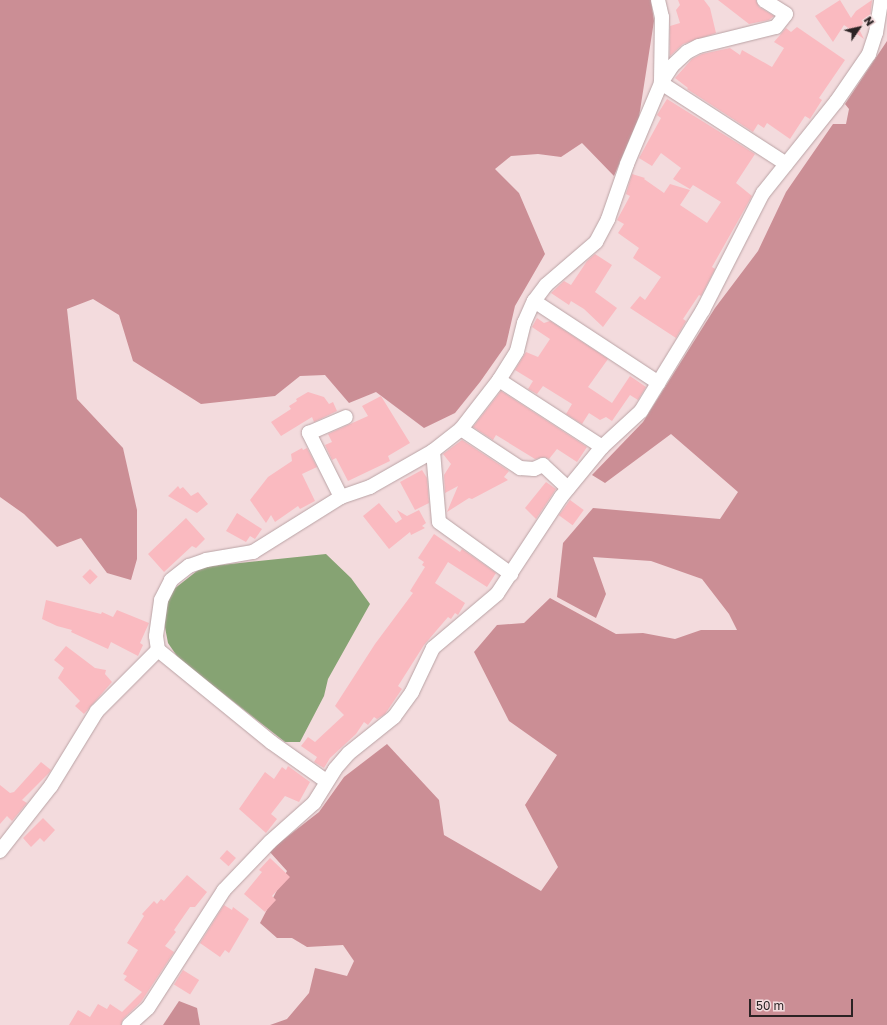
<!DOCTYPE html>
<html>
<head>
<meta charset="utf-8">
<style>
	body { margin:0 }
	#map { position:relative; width:887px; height:1025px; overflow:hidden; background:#f3dbdd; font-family:"Golos Text",sans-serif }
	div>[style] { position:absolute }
	.forest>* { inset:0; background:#cb8e95 }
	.water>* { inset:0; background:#86a373 }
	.building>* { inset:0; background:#fabac0; transform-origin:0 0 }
	.roads { filter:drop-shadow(0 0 1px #b9a3a5) drop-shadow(0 0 1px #b9a3a5) }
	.street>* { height:14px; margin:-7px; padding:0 7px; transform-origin:7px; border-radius:7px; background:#fff }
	span { translate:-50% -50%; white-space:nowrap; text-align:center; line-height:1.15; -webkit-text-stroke:4px #f3dbdd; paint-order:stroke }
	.north { position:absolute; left:839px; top:8px; width:40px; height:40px; -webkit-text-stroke:3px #f3dbdd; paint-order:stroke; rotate:56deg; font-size:11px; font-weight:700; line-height:16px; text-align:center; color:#2b2324 }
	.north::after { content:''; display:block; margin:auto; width:14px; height:18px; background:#2b2324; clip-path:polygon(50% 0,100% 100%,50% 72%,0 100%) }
	.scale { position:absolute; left:749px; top:999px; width:104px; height:18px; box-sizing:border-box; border:2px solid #2b2324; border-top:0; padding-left:5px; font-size:12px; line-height:14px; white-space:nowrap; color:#2b2324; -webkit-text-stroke:3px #f3dbdd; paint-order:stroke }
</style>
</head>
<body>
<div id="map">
	<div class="forest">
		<i style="clip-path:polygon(0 0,651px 0,654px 21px,639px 117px,614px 176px,582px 143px,561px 157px,538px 154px,511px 156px,495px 169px,519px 193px,545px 254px,515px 306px,506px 345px,480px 382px,455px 413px,424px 428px,376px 392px,349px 403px,325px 375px,300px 376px,275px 396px,201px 404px,133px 361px,119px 315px,93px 299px,67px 309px,77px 399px,123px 448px,137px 510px,137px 559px,131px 580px,107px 573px,81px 538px,57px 547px,24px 514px,0 497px)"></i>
		<i style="clip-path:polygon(887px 41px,887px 1025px,270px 1025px,287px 1019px,309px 993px,315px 968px,347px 976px,354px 961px,343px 945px,307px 947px,292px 938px,277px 938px,260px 923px,287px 871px,269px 851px,319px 812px,344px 777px,387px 744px,439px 800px,444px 835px,541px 891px,558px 867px,525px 805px,557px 755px,509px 721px,474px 652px,497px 625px,524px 623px,550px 598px,616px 634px,643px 633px,675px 639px,701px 630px,737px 630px,729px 614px,702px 579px,651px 561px,593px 557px,606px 594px,596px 618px,557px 597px,563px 543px,593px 508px,720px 519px,738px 492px,671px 434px,605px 483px,592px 475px,643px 422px,715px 308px,758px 251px,786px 192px,833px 124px,846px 124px,849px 109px,845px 104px)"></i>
		<i style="clip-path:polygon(179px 1001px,197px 1008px,200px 1025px,163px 1025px)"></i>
	</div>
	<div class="water">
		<i style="clip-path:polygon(326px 554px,351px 578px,370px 604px,328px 679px,324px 696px,300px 742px,285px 742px,179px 659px,168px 643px,164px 622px,165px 606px,174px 589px,202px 567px)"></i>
	</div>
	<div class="building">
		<i style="clip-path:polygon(678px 0,704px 0,710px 8px,716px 33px,683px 44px,670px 56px,670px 26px,680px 23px,676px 10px,680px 5px)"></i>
		<i style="clip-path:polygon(718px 0,756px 0,759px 7px,774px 16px,769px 20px,749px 24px)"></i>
		<i style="clip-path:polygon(840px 0,851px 18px,856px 11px,872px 0,870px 18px,867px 17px,859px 29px,864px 39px,844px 25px,833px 42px,815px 16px)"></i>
		<i style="clip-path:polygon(797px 27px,845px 60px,819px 98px,822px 100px,810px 119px,805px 116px,790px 139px,767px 123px,764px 128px,758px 124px,753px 132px,687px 89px,688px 88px,675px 78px,692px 59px,702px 54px,730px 48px,740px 55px,742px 50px,772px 67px,784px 48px,774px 42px,786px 28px,791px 32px)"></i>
		<i style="clip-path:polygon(667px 99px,755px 154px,736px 183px,752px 196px,712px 267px,715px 269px,701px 296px,699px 295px,683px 319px,686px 321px,676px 338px,630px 308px,640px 296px,645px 300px,661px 277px,633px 258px,639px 248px,618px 233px,624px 224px,617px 220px,630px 196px,626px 194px,632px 174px,645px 178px,644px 179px,664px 193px,670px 184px,690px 190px,680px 205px,707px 223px,721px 202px,693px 185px,690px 189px,673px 179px,681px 168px,661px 153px,652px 166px,639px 158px,661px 118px,657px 115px)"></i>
		<i style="clip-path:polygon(595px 254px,612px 265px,595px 292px,617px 308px,603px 327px,584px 309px,571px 301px,569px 305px,551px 293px,564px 281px,571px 285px,587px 261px)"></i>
		<i style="clip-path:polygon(537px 318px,544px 323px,550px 321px,608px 359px,588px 387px,612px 403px,630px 376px,646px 387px,638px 400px,630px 395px,612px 421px,606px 417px,600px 420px,589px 413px,582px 424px,566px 414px,572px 404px,543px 386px,537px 394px,528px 389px,533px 381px,515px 370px,526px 352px,538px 357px,550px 339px,532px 327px)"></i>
		<i style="clip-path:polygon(501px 391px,587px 447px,577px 462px,557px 449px,549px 459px,544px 457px,535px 459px,496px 435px,493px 440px,473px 427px)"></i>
		<i style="clip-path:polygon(308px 392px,324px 397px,329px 404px,333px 402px,337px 411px,314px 422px,312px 417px,281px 436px,271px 422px,291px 409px,289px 406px,297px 401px,296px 399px)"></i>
		<i style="clip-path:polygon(381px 396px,410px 443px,388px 456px,390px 461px,348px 481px,336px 458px,332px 460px,325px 445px,332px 442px,328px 434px,368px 416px,362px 406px)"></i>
		<i style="clip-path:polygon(462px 440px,509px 471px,504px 477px,508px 480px,472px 499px,469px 498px,447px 512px,458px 486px,445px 493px,444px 475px,451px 464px,443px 454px)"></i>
		<i style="clip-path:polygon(302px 448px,303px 450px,307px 448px,317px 467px,302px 474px,315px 501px,300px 509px,298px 506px,275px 522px,271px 515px,266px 523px,250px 500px,268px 477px,292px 461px,291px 454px)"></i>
		<i style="clip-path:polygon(422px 470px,427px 478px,429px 503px,415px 510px,400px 482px)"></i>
		<i style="clip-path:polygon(546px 482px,556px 489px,536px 519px,525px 508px)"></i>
		<i style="clip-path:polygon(178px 486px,180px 489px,183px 487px,191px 496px,198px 492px,208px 504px,197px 513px,168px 496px)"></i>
		<i style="left:570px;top:500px;width:17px;height:19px;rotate:36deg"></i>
		<i style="clip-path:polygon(379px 503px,396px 523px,402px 519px,397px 510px,407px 516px,419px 510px,426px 523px,422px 526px,425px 528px,411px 535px,410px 532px,389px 549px,363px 516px)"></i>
		<i style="clip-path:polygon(237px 513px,262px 529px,255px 539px,250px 536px,246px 542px,226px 531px)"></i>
		<i style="clip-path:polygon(186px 518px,205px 539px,196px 548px,192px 546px,164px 572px,148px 554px)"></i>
		<i style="clip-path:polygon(434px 534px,460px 552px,462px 549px,496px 573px,487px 587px,448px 562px,435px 583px,465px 603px,458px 615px,455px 613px,451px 619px,448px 617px,424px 645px,398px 686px,402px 689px,385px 714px,377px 719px,374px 717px,368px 725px,364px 722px,356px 734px,330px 758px,324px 768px,314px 762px,317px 757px,301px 746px,308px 737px,315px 742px,344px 715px,335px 706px,375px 644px,413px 593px,410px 591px,425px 567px,422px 565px,424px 562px,418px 558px)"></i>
		<i style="left:90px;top:569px;width:11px;height:11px;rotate:45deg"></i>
		<i style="clip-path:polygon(46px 600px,101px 614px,102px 612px,113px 617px,117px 610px,149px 623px,140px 643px,143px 645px,138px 656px,111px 642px,108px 649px,71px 632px,72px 630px,57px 626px,42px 619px)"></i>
		<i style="clip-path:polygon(66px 646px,95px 668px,106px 670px,105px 674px,112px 682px,84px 714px,75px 706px,80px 701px,58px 678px,64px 668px,54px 660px)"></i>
		<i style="clip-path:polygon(41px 762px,51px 770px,49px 773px,22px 800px,27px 803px,12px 821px,7px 816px,0 824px,0 785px,10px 793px,14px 792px)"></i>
		<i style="clip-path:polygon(288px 766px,310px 782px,299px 802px,285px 796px,271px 814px,277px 819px,266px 833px,239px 809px,265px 772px,274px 779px,282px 767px,286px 770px)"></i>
		<i style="clip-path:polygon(43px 818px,55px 830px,44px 842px,40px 838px,31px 847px,23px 838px)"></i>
		<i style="left:227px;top:850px;width:12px;height:11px;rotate:42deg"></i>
		<i style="clip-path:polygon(270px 858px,290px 877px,272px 896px,276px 900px,265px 912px,244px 894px,262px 872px,259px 870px)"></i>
		<i style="clip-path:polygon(187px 875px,207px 892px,195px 907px,190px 907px,174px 930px,176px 932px,165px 946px,174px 952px,141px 1002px,123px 1019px,121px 1025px,69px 1025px,78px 1010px,90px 1017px,98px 1004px,107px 1009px,110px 1004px,122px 1012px,142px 992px,124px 980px,127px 976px,123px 974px,138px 950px,127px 943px,144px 916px,142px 914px,154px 901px,157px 904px,161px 899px,164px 901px)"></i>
		<i style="clip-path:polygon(224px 905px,232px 910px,233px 907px,249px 919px,229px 953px,225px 950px,220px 957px,200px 943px)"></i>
		<i style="left:183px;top:970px;width:19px;height:17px;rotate:32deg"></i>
	</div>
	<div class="roads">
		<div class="street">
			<i style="left:658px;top:0;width:17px;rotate:77deg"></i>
			<i style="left:662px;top:17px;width:66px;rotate:90.9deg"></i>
			<i style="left:661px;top:83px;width:149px;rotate:32.9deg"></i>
			<i style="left:534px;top:301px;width:149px;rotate:33.3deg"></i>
			<i style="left:499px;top:380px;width:123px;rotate:33deg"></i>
			<i style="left:461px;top:429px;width:71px;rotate:33.5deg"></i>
			<i style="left:520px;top:468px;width:14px;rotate:4deg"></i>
			<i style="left:534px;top:469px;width:10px;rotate:-24deg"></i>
			<i style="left:543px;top:465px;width:34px;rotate:43deg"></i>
			<i style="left:433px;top:451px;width:71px;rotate:85.2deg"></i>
			<i style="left:439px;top:522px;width:89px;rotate:35.8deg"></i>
			<i style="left:341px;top:497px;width:72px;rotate:-116.6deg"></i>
			<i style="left:309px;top:433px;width:40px;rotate:-23.4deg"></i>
			<i style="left:326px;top:781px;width:67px;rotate:-144.7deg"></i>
			<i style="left:271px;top:742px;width:146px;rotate:-140.8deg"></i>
			<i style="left:158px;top:650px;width:14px;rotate:-98deg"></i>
			<i style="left:156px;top:636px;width:36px;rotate:-82deg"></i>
			<i style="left:161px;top:600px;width:22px;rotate:-63deg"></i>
			<i style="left:171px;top:580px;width:23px;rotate:-38deg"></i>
			<i style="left:189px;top:566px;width:18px;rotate:-19deg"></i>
			<i style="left:206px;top:560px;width:48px;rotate:-9.7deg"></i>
			<i style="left:253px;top:552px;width:104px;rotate:-32deg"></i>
			<i style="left:341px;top:497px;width:31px;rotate:-19deg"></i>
			<i style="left:370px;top:487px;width:73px;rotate:-29.7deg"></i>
			<i style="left:433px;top:451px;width:36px;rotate:-38deg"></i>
			<i style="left:461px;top:429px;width:62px;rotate:-52.2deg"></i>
			<i style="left:499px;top:380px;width:34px;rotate:-58deg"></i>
			<i style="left:517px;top:351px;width:29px;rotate:-76deg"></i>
			<i style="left:524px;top:323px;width:24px;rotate:-66deg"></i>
			<i style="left:534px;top:301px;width:20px;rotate:-53deg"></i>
			<i style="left:546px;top:285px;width:66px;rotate:-40.7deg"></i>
			<i style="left:596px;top:242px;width:26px;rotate:-62deg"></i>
			<i style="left:608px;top:219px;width:58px;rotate:-70.9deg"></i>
			<i style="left:627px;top:164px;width:88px;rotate:-67.2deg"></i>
			<i style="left:661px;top:83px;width:20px;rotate:-57deg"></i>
			<i style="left:672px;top:66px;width:21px;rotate:-43deg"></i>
			<i style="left:687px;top:52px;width:13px;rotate:-27deg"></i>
			<i style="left:699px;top:46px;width:79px;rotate:-13.9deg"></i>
			<i style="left:776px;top:27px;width:16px;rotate:-52deg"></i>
			<i style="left:786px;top:14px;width:26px;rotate:-148deg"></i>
			<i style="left:0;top:851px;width:83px;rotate:-51.9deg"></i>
			<i style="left:51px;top:786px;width:88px;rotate:-58.5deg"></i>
			<i style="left:97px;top:711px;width:86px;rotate:-45deg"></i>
			<i style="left:129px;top:1025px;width:25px;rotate:-42deg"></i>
			<i style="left:148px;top:1008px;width:140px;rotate:-57.2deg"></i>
			<i style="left:224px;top:890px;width:66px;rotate:-46.2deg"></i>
			<i style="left:270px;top:842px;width:59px;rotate:-41.6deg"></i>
			<i style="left:314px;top:803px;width:40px;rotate:-58deg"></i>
			<i style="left:335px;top:769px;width:21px;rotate:-49deg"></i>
			<i style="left:349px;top:753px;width:58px;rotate:-38.7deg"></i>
			<i style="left:394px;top:717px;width:31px;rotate:-54deg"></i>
			<i style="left:412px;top:692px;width:49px;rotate:-64.5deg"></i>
			<i style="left:433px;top:648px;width:84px;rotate:-40.2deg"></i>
			<i style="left:497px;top:594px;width:116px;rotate:-56.6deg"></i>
			<i style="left:561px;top:497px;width:65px;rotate:-50.6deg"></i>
			<i style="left:602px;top:447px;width:53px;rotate:-42.7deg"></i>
			<i style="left:641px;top:411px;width:119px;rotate:-58.5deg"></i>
			<i style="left:703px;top:310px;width:131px;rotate:-62.9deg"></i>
			<i style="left:763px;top:193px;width:117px;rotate:-51.3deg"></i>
			<i style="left:836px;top:102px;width:58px;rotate:-55.5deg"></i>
			<i style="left:869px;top:54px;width:22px;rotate:-72deg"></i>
			<i style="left:876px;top:33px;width:33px;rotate:-81deg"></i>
		</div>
	</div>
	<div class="north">N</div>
	<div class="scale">50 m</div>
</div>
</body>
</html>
